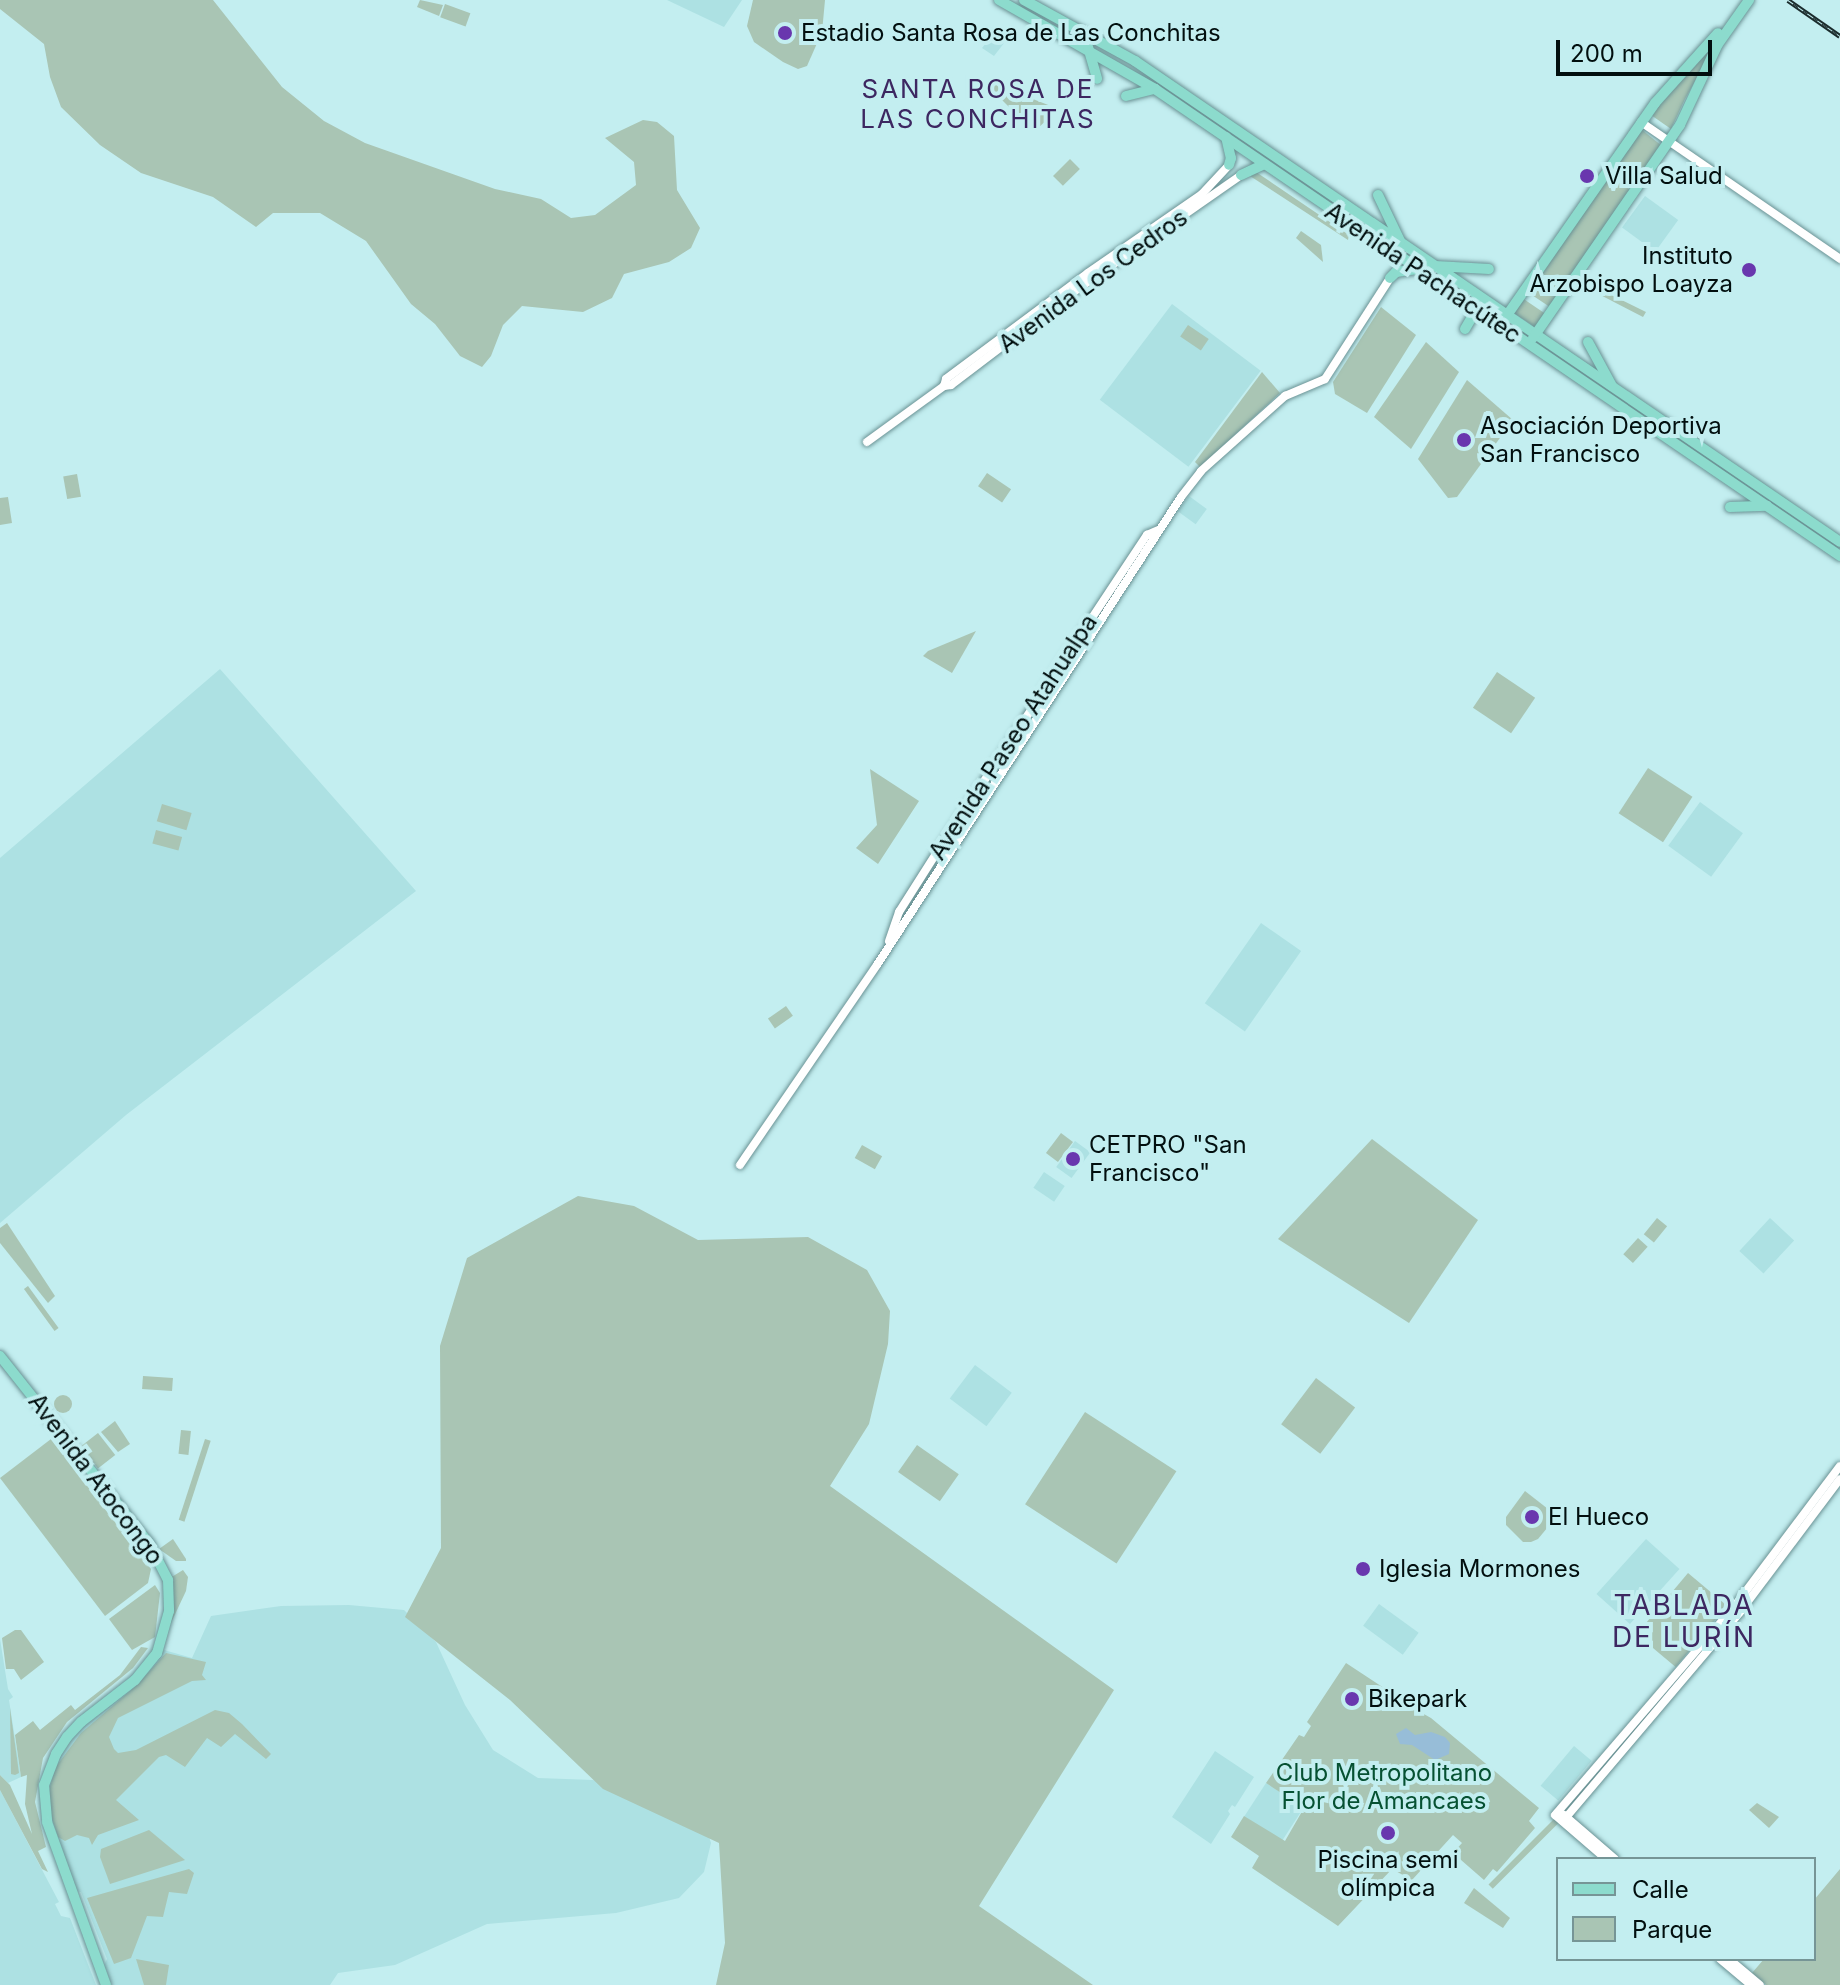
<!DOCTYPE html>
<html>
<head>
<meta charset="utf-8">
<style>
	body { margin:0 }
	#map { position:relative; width:1840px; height:1985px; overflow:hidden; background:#c3eef0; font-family:Inter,sans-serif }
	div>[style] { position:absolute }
	.built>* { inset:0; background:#ade1e3; transform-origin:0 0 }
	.green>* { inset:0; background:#a9c5b4; transform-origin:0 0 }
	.round { border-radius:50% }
	.water>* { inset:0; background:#97bdd8 }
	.roads { filter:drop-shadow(0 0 2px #6a9294) drop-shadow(0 0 2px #6a9294) }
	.minor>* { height:8px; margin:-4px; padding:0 4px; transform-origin:4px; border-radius:4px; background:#fff }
	.major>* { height:10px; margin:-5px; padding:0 5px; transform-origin:5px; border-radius:5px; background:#8cdbcd }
	.rail>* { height:5px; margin-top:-2.5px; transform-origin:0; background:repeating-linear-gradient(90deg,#c3eef0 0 6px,#1b2c2d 0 12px); box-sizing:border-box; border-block:2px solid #1b2c2d }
	.dots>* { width:22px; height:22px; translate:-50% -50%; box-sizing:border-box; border:4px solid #c3eef0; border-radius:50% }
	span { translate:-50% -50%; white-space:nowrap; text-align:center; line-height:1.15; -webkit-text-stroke:8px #c3eef0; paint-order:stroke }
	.poi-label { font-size:24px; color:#020f0f }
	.left { translate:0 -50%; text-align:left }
	.right { translate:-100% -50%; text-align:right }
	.street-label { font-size:24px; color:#020f0f }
	.park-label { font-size:24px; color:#065132 }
	.neighbourhood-label { font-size:26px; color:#3d2761; letter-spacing:2px }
	.quarter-label { font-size:28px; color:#3d2761; letter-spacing:2px }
	.legend { position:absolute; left:1556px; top:1857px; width:260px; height:104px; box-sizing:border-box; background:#c3eef0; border:2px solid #769596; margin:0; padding:10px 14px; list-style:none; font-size:24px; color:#020f0f }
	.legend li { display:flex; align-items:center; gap:16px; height:40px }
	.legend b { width:40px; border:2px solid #769596 }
	.scale { position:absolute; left:1556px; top:40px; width:156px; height:36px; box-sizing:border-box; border:4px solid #020f0f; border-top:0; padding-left:10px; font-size:24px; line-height:28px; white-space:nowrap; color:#020f0f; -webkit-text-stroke:6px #c3eef0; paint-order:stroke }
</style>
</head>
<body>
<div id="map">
	<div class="built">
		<i style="clip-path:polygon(667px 0,742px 0,724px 27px)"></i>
		<i style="clip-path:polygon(995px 32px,1008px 38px,994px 56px,982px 48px)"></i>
		<i style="left:1645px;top:196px;width:41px;height:39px;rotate:36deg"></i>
		<i style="left:1172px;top:304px;width:111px;height:120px;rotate:37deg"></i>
		<i style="left:1189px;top:496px;width:22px;height:19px;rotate:36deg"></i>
		<i style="clip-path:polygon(220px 669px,416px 891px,126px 1115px,0 1223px,0 858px)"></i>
		<i style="left:1700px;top:802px;width:53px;height:54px;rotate:36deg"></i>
		<i style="left:1261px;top:923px;width:49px;height:98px;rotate:35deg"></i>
		<i style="left:1075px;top:1141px;width:19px;height:32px;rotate:36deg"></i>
		<i style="left:1044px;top:1172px;width:25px;height:19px;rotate:34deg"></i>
		<i style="left:1770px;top:1218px;width:33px;height:45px;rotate:43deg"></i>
		<i style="left:975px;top:1365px;width:46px;height:42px;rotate:37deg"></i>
		<i style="left:1646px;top:1539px;width:45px;height:74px;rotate:42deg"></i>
		<i style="left:1379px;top:1604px;width:49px;height:27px;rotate:36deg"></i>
		<i style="clip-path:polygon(349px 1605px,404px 1610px,436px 1642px,465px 1705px,493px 1750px,538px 1778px,593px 1780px,643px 1792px,703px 1818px,711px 1843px,704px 1872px,679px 1898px,616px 1913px,487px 1924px,395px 1965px,338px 1973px,330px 1985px,110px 1985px,103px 1967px,107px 1959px,81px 1892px,74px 1891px,50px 1822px,47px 1782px,58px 1756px,86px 1722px,133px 1684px,164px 1650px,192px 1658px,211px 1616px,281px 1606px)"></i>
		<i style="clip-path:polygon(0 1639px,8px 1689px,13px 1697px,9px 1700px,21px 1777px,8px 1783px,0 1775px)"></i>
		<i style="left:1574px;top:1746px;width:23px;height:52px;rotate:40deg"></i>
		<i style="clip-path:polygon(1215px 1751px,1254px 1777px,1235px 1807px,1232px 1805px,1228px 1811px,1230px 1814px,1211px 1844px,1172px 1817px)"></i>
		<i style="left:1266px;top:1783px;width:45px;height:40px;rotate:33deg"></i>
		<i style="clip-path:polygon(0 1790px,59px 1902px,55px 1904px,61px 1916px,70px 1918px,96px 1985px,0 1985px)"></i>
	</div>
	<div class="green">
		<i style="clip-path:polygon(0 0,213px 0,282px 87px,324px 121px,365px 143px,495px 189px,541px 199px,571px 218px,595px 215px,636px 185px,634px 162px,605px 138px,643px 120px,657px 122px,674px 136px,677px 190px,700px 228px,691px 248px,669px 262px,624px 274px,612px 298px,583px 312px,522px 306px,503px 325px,491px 356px,482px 367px,460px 356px,435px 324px,411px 304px,366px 241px,320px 213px,273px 213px,256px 227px,213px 197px,141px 173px,100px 145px,61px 107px,50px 77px,44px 44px,0 9px)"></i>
		<i style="clip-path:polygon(420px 0,443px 5px,439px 16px,417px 7px)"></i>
		<i style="clip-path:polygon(753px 0,825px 0,822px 32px,807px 66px,798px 69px,783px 62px,754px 42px,747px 26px)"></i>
		<i style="left:445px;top:4px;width:27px;height:14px;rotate:20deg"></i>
		<i style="clip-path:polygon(1719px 38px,1685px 99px,1671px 129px,1651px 115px)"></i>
		<i style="clip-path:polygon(989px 82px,1056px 108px,1057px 110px,1034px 132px,987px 85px)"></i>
		<i style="clip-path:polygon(1641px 129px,1662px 146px,1635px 182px,1614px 169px)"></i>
		<i style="left:1070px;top:159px;width:14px;height:24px;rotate:45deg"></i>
		<i style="clip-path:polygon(1256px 172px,1349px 235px,1348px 240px,1250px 176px)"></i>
		<i style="left:1608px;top:175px;width:27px;height:142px;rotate:34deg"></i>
		<i style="clip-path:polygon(1301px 231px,1321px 245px,1323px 262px,1296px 238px)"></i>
		<i style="clip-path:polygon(1585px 282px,1646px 312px,1643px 317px,1583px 286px)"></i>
		<i style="left:1522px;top:298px;width:29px;height:17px;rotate:34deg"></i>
		<i style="clip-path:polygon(1381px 307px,1416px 335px,1367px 413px,1335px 394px,1333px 382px)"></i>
		<i style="left:1188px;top:325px;width:25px;height:14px;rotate:34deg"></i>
		<i style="clip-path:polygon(1426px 342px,1459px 372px,1411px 449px,1374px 417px)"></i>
		<i style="clip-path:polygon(1262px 372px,1280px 393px,1200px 467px,1195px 462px)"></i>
		<i style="clip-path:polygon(1467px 380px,1513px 420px,1457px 497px,1448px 498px,1418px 459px)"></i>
		<i style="left:987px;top:473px;width:29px;height:16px;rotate:34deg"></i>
		<i style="left:77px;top:474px;width:23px;height:14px;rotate:80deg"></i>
		<i style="clip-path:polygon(8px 497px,12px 523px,0 525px,0 498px)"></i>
		<i style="clip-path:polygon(976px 631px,952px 673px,923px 656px,928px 651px)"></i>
		<i style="left:1497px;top:672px;width:46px;height:43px;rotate:34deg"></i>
		<i style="left:1648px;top:768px;width:53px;height:54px;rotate:33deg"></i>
		<i style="clip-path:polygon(870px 769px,919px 801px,878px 864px,856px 848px,877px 825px)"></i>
		<i style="left:162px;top:804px;width:31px;height:18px;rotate:17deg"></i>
		<i style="left:156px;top:830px;width:27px;height:14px;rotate:15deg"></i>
		<i style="left:786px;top:1006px;width:12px;height:22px;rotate:55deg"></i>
		<i style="left:1061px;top:1133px;width:15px;height:25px;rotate:37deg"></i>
		<i style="clip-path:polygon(1372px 1139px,1478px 1220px,1409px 1323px,1278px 1239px)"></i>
		<i style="left:862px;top:1145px;width:23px;height:15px;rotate:29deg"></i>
		<i style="clip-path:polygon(578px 1196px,634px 1206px,698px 1240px,808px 1237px,867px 1270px,890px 1311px,888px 1344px,869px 1424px,830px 1486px,1114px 1690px,979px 1906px,1093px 1985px,716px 1985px,725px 1943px,719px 1843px,603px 1789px,510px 1700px,405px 1617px,441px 1548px,440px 1346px,467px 1258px)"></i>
		<i style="left:1657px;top:1218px;width:13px;height:21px;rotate:39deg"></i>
		<i style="clip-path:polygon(7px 1223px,55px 1296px,48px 1303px,0 1243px,0 1228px)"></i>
		<i style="left:1638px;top:1238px;width:13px;height:22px;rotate:42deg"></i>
		<i style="left:28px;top:1286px;width:52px;height:5px;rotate:54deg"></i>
		<i style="left:143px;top:1376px;width:30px;height:13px;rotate:4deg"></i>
		<i style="left:1316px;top:1378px;width:49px;height:58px;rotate:37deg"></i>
		<i class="round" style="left:54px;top:1395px;width:18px;height:18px"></i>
		<i style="left:1085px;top:1412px;width:109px;height:110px;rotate:33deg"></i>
		<i style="clip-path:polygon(115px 1421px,130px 1444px,118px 1452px,101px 1432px)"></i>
		<i style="left:181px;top:1430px;width:10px;height:24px;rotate:6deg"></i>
		<i style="left:98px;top:1433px;width:28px;height:22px;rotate:52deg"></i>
		<i style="clip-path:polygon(51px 1439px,151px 1569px,148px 1583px,105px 1616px,0 1478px)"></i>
		<i style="left:205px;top:1439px;width:6px;height:85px;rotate:18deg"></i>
		<i style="left:917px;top:1445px;width:51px;height:33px;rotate:35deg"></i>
		<i style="clip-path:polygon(1525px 1491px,1557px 1516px,1538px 1539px,1531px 1542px,1523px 1542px,1506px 1525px,1506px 1517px)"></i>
		<i style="clip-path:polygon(173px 1539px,186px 1559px,186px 1561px,176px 1561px,159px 1549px)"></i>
		<i style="clip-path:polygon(183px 1570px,188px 1577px,186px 1591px,169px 1627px,170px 1578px)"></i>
		<i style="left:1688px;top:1573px;width:51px;height:80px;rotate:40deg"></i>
		<i style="clip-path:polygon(155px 1585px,160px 1593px,155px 1637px,132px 1650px,109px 1619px)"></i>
		<i style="clip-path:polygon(15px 1630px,21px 1630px,44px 1662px,21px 1680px,14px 1669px,6px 1669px,2px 1638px)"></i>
		<i style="clip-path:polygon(141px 1647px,148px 1648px,133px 1668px,67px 1722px,43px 1758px,35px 1802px,46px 1847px,38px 1851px,48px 1872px,42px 1869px,0 1790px,0 1775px,10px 1785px,32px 1834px,25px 1804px,27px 1775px,21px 1777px,15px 1735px,33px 1721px,40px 1730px,71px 1705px,75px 1710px,120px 1675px)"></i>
		<i style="clip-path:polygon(166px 1653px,206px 1662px,202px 1675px,206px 1680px,192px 1681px,118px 1718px,109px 1737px,114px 1749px,118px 1753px,136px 1750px,215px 1710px,229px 1713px,242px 1724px,271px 1754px,266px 1759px,235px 1734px,221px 1747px,207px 1738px,185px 1767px,166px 1755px,159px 1757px,116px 1800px,139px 1820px,98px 1835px,92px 1845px,89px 1838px,77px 1835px,65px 1841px,58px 1837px,50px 1812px,49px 1791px,55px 1768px,81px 1733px,137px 1685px)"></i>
		<i style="clip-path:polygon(1346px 1663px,1387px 1690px,1386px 1693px,1431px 1718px,1539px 1808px,1529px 1821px,1535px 1828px,1497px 1872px,1493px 1869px,1484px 1880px,1453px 1853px,1462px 1843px,1453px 1835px,1412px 1880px,1392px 1869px,1338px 1926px,1252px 1868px,1259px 1856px,1231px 1837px,1244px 1816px,1285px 1841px,1304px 1808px,1266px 1783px,1299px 1735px,1304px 1737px,1311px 1726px,1307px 1722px)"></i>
		<i style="clip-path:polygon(10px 1708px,19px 1773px,15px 1775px,11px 1774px)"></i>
		<i style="clip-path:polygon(1757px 1803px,1779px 1817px,1769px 1828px,1749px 1810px)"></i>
		<i style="left:1555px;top:1818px;width:6px;height:94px;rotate:45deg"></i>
		<i style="clip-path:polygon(149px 1830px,185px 1860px,110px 1884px,100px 1857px,101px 1849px)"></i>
		<i style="clip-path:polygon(189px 1869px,194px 1873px,187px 1894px,169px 1892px,163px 1917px,147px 1916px,131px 1958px,114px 1964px,87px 1898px)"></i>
		<i style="clip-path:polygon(1840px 1869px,1840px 1985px,1766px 1985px,1752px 1973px,1764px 1959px,1814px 1959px,1814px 1900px)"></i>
		<i style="clip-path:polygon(1474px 1888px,1510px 1918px,1503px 1928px,1464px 1903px)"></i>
		<i style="clip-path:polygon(136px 1959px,169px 1965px,166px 1985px,144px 1985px)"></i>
	</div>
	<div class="water">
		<i style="clip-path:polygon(1406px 1728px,1415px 1735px,1431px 1732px,1445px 1737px,1450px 1743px,1449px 1754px,1435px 1760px,1412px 1745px,1400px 1744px,1396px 1734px)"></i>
	</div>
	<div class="roads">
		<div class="minor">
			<i style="left:1641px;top:122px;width:242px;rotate:34.5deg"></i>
			<i style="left:1229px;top:165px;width:40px;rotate:133deg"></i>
			<i style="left:1202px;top:194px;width:139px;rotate:145.3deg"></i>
			<i style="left:1088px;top:273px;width:177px;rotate:143.3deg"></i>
			<i style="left:946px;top:379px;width:7px;rotate:106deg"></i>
			<i style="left:944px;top:386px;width:7px;rotate:-8deg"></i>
			<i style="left:951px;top:385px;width:156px;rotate:-37.2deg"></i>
			<i style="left:1075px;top:291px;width:203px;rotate:-34.9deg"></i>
			<i style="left:867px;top:442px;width:95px;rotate:-36deg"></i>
			<i style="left:889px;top:941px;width:31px;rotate:-71deg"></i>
			<i style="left:899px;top:912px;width:75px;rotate:-57.6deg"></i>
			<i style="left:939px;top:849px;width:377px;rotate:-56.5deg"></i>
			<i style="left:1147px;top:535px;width:12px;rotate:-24deg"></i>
			<i style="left:740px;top:1165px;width:242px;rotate:-55.6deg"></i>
			<i style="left:877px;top:965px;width:558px;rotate:-56.99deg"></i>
			<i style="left:1181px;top:497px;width:33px;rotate:-52deg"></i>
			<i style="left:1201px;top:471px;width:113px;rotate:-41.8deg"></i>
			<i style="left:1285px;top:396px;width:43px;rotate:-23deg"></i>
			<i style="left:1325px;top:379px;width:120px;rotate:-57.2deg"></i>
			<i style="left:1564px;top:1815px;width:67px;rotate:40.8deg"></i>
			<i style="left:1563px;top:1821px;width:274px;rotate:-49.7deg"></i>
			<i style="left:1740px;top:1612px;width:166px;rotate:-53.1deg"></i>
			<i style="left:1606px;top:1859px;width:67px;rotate:-139.2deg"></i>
			<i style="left:1555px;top:1815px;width:274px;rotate:-49.3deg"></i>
			<i style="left:1734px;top:1607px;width:176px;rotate:-53.1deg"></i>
			<i style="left:1720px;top:1959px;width:40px;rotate:40deg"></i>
			<i style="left:1729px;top:1959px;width:40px;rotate:40deg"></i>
		</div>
		<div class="major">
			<i style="left:999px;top:0;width:180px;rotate:29.7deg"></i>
			<i style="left:1155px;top:89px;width:829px;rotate:34.28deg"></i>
			<i style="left:1024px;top:0;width:127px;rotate:28.8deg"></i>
			<i style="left:1135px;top:61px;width:853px;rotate:34.3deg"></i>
			<i style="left:1088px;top:47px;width:33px;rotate:74deg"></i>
			<i style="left:1126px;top:96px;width:30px;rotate:-14deg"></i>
			<i style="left:1226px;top:137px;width:22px;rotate:77deg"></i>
			<i style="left:1231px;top:158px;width:7px;rotate:106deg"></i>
			<i style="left:1241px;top:175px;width:26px;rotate:-25deg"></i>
			<i style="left:1378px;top:195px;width:51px;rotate:64.4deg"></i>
			<i style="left:1435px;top:266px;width:54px;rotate:3.2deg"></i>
			<i style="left:1390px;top:278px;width:8px;rotate:-45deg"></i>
			<i style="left:1396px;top:272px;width:21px;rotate:-8deg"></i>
			<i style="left:1503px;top:321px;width:266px;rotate:-55.1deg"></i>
			<i style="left:1655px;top:103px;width:94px;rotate:-48deg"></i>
			<i style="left:1465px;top:329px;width:16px;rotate:-60deg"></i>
			<i style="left:1473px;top:315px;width:8px;rotate:-97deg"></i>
			<i style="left:1533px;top:338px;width:259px;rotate:-55.4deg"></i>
			<i style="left:1680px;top:125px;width:89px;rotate:-64.9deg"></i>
			<i style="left:1718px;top:44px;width:54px;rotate:-54.8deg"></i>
			<i style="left:1588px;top:342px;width:50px;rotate:61.4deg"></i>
			<i style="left:1730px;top:507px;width:37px;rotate:-2deg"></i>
			<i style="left:0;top:1356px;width:239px;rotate:51.5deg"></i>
			<i style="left:149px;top:1543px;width:42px;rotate:62.8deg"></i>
			<i style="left:168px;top:1580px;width:31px;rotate:88deg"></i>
			<i style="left:169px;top:1611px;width:44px;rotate:105.9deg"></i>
			<i style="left:157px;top:1653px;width:35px;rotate:129deg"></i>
			<i style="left:135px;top:1680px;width:68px;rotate:142.1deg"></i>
			<i style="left:81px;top:1722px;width:21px;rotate:133deg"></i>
			<i style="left:67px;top:1737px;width:20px;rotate:123deg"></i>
			<i style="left:56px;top:1754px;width:33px;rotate:111deg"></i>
			<i style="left:44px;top:1785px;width:37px;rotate:85deg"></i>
			<i style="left:47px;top:1822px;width:173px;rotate:70.1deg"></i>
		</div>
	</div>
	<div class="rail">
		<i style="left:1788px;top:0;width:63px;rotate:34.7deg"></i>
	</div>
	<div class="dots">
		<i style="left:785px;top:33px;background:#6937ae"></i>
		<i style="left:1587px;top:176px;background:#6937ae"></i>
		<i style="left:1749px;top:270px;background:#6937ae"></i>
		<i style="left:1464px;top:440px;background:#6937ae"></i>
		<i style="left:1073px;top:1159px;background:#6937ae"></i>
		<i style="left:1532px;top:1517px;background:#6937ae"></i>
		<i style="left:1363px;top:1569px;background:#6937ae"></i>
		<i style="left:1352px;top:1699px;background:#6937ae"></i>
		<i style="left:1388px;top:1833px;background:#6937ae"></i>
	</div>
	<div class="poi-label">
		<span class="left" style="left:801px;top:33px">Estadio Santa Rosa de Las Conchitas</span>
		<span class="left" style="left:1605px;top:176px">Villa Salud</span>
		<span class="right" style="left:1733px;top:270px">Instituto<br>Arzobispo Loayza</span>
		<span class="left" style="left:1480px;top:440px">Asociación Deportiva<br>San Francisco</span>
		<span class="left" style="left:1089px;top:1159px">CETPRO "San<br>Francisco"</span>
		<span class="left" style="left:1548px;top:1517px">El Hueco</span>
		<span class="left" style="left:1379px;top:1569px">Iglesia Mormones</span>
		<span class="left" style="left:1368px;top:1699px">Bikepark</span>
		<span style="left:1388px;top:1874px">Piscina semi<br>olímpica</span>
	</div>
	<div class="street-label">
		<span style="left:1423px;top:273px;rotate:34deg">Avenida Pachacútec</span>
		<span style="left:1093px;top:281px;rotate:-36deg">Avenida Los Cedros</span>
		<span style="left:1013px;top:737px;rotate:-57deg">Avenida Paseo Atahualpa</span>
		<span style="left:96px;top:1479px;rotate:53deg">Avenida Atocongo</span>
	</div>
	<div class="park-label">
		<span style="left:1384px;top:1787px">Club Metropolitano<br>Flor de Amancaes</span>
	</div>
	<div class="neighbourhood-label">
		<span style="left:978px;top:104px">SANTA ROSA DE<br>LAS CONCHITAS</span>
	</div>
	<div class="quarter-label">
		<span style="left:1684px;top:1621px">TABLADA<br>DE LURÍN</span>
	</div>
	<ul class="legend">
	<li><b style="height:10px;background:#8cdbcd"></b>Calle</li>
	<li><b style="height:22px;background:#a9c5b4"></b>Parque</li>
	</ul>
	<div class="scale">200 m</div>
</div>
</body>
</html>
